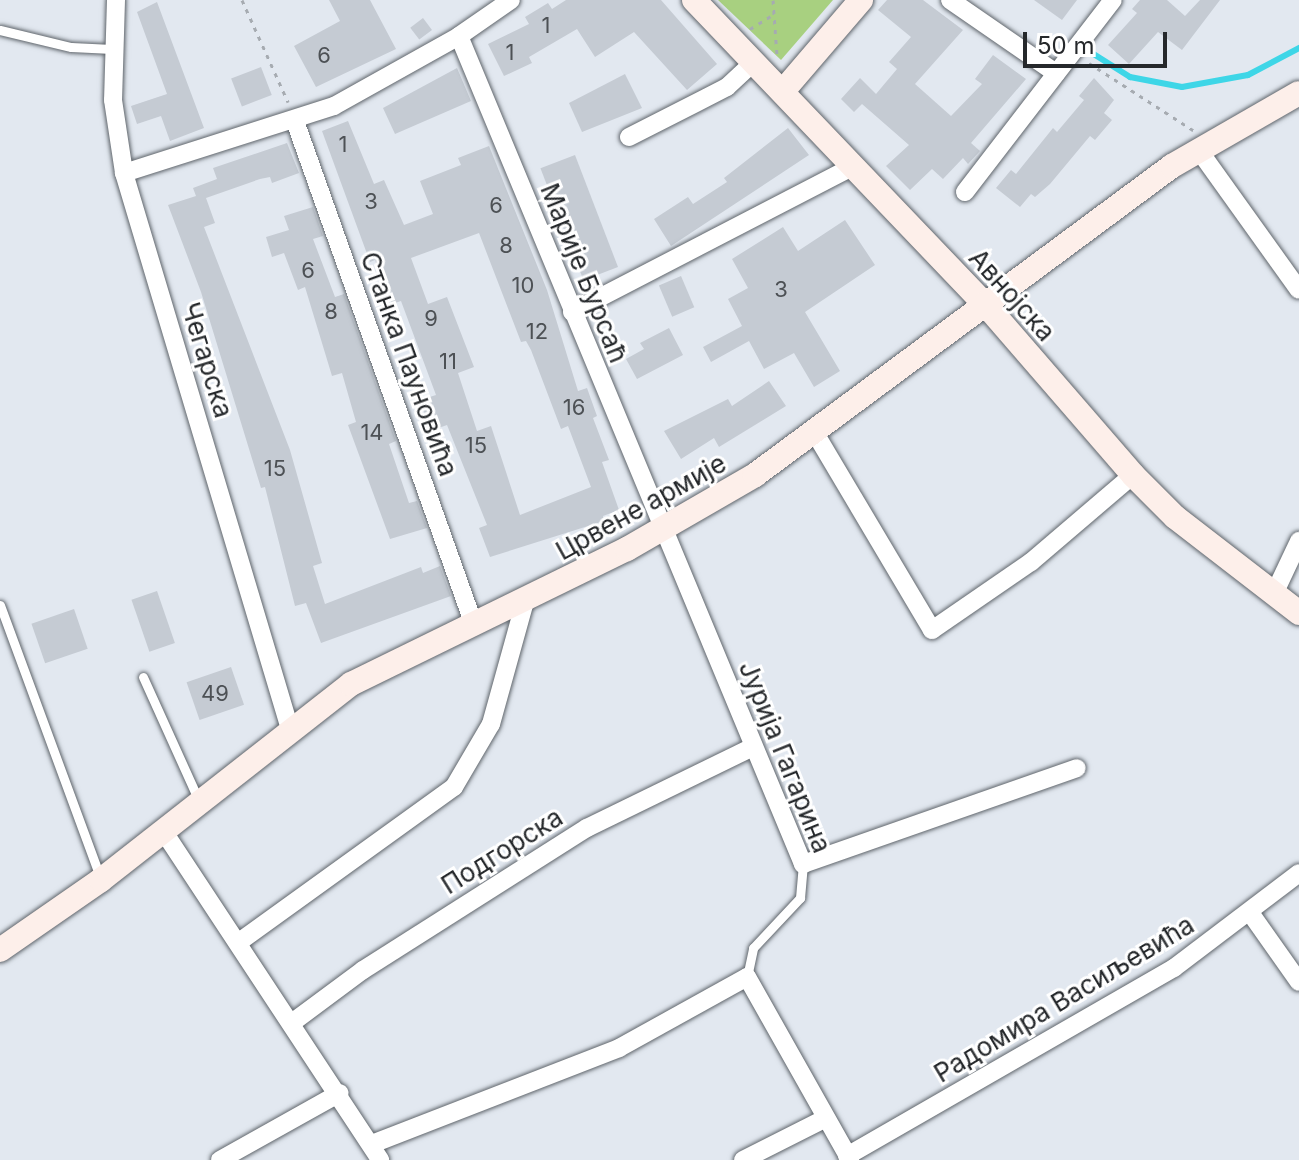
<!DOCTYPE html>
<html>
<head>
<meta charset="utf-8">
<style>
	body { margin:0 }
	#map { position:relative; width:1299px; height:1160px; overflow:hidden; background:#e2e8f0; font-family:Inter,sans-serif }
	div>[style] { position:absolute }
	.green>* { inset:0; background:#a8d080 }
	.stream>* { height:6px; margin:-3px; padding:0 3px; transform-origin:3px; border-radius:3px; background:#3ed6e7 }
	.building>* { inset:0; background:#c5cbd3; transform-origin:0 0 }
	.path>* { height:3px; margin-top:-1.5px; transform-origin:0; background:repeating-linear-gradient(90deg,#a6abb1 0 4px,transparent 0 10px) }
	.roads { filter:drop-shadow(0 0 2px #5f656b) drop-shadow(0 0 2px #5f656b) }
	.lane>* { height:9px; margin:-4.5px; padding:0 4.5px; transform-origin:4.5px; border-radius:4.5px; background:#fff }
	.street>* { height:18px; margin:-9px; padding:0 9px; transform-origin:9px; border-radius:9px; background:#fff }
	.secondary>* { height:24px; margin:-12px; padding:0 12px; transform-origin:12px; border-radius:12px; background:#fdefea }
	span { translate:-50% -50%; white-space:nowrap; text-align:center; line-height:1.15; -webkit-text-stroke:6px #fff; paint-order:stroke }
	.number-label { font-size:22px; color:#4d5155 }
	.number-label span { -webkit-text-stroke-width:0 }
	.street-label { font-size:26px; color:#25282b }
	.scale { position:absolute; left:1023px; top:32px; width:144px; height:36px; box-sizing:border-box; border:4px solid #25282b; border-top:0; padding-left:10px; font-size:24px; line-height:28px; white-space:nowrap; color:#25282b; -webkit-text-stroke:6px #fff; paint-order:stroke }
</style>
</head>
<body>
<div id="map">
	<div class="green">
		<i style="clip-path:polygon(718px 0,833px 0,781px 60px)"></i>
	</div>
	<div class="stream">
		<i style="left:1092px;top:53px;width:45px;rotate:32.3deg"></i>
		<i style="left:1130px;top:77px;width:53px;rotate:10.9deg"></i>
		<i style="left:1182px;top:87px;width:67px;rotate:-10.3deg"></i>
		<i style="left:1248px;top:75px;width:58px;rotate:-27.9deg"></i>
	</div>
	<div class="building">
		<i style="clip-path:polygon(329px 0,370px 0,396px 49px,316px 87px,294px 46px,340px 21px)"></i>
		<i style="clip-path:polygon(566px 0,661px 0,717px 64px,687px 90px,634px 32px,595px 57px,577px 29px,529px 57px,532px 63px,504px 76px,488px 44px,529px 24px,525px 17px,548px 3px,552px 9px)"></i>
		<i style="clip-path:polygon(887px 0,923px 0,963px 30px,915px 84px,951px 116px,982px 84px,975px 79px,993px 55px,1026px 79px,971px 143px,980px 151px,968px 164px,963px 158px,943px 179px,932px 169px,910px 190px,886px 166px,909px 145px,862px 104px,854px 112px,841px 99px,860px 78px,876px 94px,897px 69px,889px 62px,911px 37px,878px 10px)"></i>
		<i style="clip-path:polygon(1034px 0,1077px 0,1062px 20px)"></i>
		<i style="clip-path:polygon(1140px 0,1167px 0,1185px 16px,1200px 0,1220px 0,1182px 50px,1158px 32px,1129px 64px,1108px 45px,1137px 13px,1132px 9px)"></i>
		<i style="clip-path:polygon(157px 2px,204px 128px,170px 141px,161px 116px,137px 124px,131px 106px,167px 94px,137px 12px)"></i>
		<i style="left:423px;top:18px;width:15px;height:16px;rotate:53deg"></i>
		<i style="left:261px;top:67px;width:30px;height:32px;rotate:69deg"></i>
		<i style="clip-path:polygon(457px 68px,471px 101px,395px 134px,383px 108px)"></i>
		<i style="clip-path:polygon(625px 74px,642px 108px,582px 132px,569px 103px)"></i>
		<i style="clip-path:polygon(1094px 78px,1114px 100px,1104px 113px,1112px 120px,1095px 140px,1090px 136px,1050px 184px,1035px 197px,1031px 194px,1020px 207px,996px 188px,1011px 170px,1016px 174px,1053px 128px,1057px 132px,1084px 100px,1079px 96px)"></i>
		<i style="clip-path:polygon(evenodd,348px 121px,374px 184px,384px 180px,404px 225px,433px 214px,420px 181px,461px 165px,458px 158px,489px 146px,547px 290px,578px 391px,587px 388px,597px 416px,593px 418px,609px 460px,602px 462px,619px 510px,603px 516px,604px 521px,490px 557px,479px 528px,487px 525px,447px 425px,430px 431px,420px 400px,436px 395px,401px 301px,392px 304px,375px 260px,370px 262px,322px 131px,348px 121px,479px 233px,521px 342px,526px 341px,531px 350px,561px 429px,568px 426px,591px 487px,520px 515px,491px 426px,477px 431px,458px 373px,474px 367px,447px 297px,428px 304px,411px 258px,479px 233px)"></i>
		<i style="clip-path:polygon(788px 128px,809px 155px,671px 246px,654px 219px,688px 197px,693px 204px,727px 182px,724px 178px)"></i>
		<i style="clip-path:polygon(287px 143px,299px 173px,272px 183px,270px 177px,260px 179px,206px 198px,215px 223px,204px 227px,290px 450px,322px 563px,313px 566px,325px 604px,421px 567px,423px 573px,440px 566px,451px 596px,321px 643px,306px 603px,295px 606px,265px 487px,261px 488px,201px 292px,168px 205px,196px 196px,193px 188px,217px 179px,213px 168px)"></i>
		<i style="left:575px;top:155px;width:120px;height:37px;rotate:69deg"></i>
		<i style="clip-path:polygon(313px 207px,323px 236px,313px 239px,335px 297px,344px 294px,396px 441px,389px 444px,409px 503px,417px 501px,427px 528px,390px 539px,348px 425px,356px 422px,342px 373px,332px 376px,305px 287px,298px 290px,284px 253px,272px 257px,266px 237px,289px 230px,284px 216px)"></i>
		<i style="clip-path:polygon(845px 220px,875px 265px,805px 312px,840px 371px,814px 387px,794px 353px,764px 369px,749px 341px,711px 362px,703px 347px,742px 326px,728px 299px,748px 288px,732px 259px,783px 227px,798px 251px)"></i>
		<i style="left:681px;top:276px;width:34px;height:24px;rotate:67deg"></i>
		<i style="clip-path:polygon(669px 328px,683px 355px,637px 379px,626px 359px,644px 349px,640px 343px)"></i>
		<i style="clip-path:polygon(769px 381px,786px 406px,719px 447px,714px 438px,681px 459px,664px 431px,728px 399px,732px 406px)"></i>
		<i style="left:157px;top:591px;width:55px;height:27px;rotate:71deg"></i>
		<i style="left:74px;top:609px;width:42px;height:45px;rotate:71deg"></i>
		<i style="left:231px;top:667px;width:40px;height:47px;rotate:71deg"></i>
	</div>
	<div class="path">
		<i style="left:242px;top:0;width:112px;rotate:65.7deg"></i>
		<i style="left:773px;top:0;width:56px;rotate:85.9deg"></i>
		<i style="left:750px;top:29px;width:28px;rotate:-32deg"></i>
		<i style="left:1089px;top:63px;width:124px;rotate:32.8deg"></i>
	</div>
	<div class="roads">
		<div class="lane">
			<i style="left:0;top:30px;width:73px;rotate:13.5deg"></i>
			<i style="left:71px;top:47px;width:41px;rotate:2.8deg"></i>
			<i style="left:0;top:605px;width:290px;rotate:69.8deg"></i>
			<i style="left:143px;top:677px;width:136px;rotate:65.7deg"></i>
			<i style="left:747px;top:977px;width:30px;rotate:-78deg"></i>
			<i style="left:753px;top:948px;width:69px;rotate:-46.8deg"></i>
			<i style="left:800px;top:898px;width:34px;rotate:-85deg"></i>
		</div>
		<div class="street">
			<i style="left:116px;top:0;width:100px;rotate:91.7deg"></i>
			<i style="left:113px;top:100px;width:74px;rotate:81.4deg"></i>
			<i style="left:124px;top:173px;width:580px;rotate:73.38deg"></i>
			<i style="left:950px;top:0;width:129px;rotate:34.6deg"></i>
			<i style="left:459px;top:36px;width:897px;rotate:67.44deg"></i>
			<i style="left:803px;top:864px;width:290px;rotate:-19.3deg"></i>
			<i style="left:295px;top:121px;width:535px;rotate:70.45deg"></i>
			<i style="left:629px;top:137px;width:110px;rotate:-27deg"></i>
			<i style="left:727px;top:87px;width:37px;rotate:-43deg"></i>
			<i style="left:1198px;top:149px;width:173px;rotate:54.4deg"></i>
			<i style="left:124px;top:173px;width:220px;rotate:-17.7deg"></i>
			<i style="left:334px;top:106px;width:143px;rotate:-29.2deg"></i>
			<i style="left:459px;top:36px;width:63px;rotate:-34.7deg"></i>
			<i style="left:965px;top:192px;width:242px;rotate:-52.4deg"></i>
			<i style="left:572px;top:312px;width:318px;rotate:-27.4deg"></i>
			<i style="left:815px;top:433px;width:229px;rotate:59.3deg"></i>
			<i style="left:932px;top:630px;width:120px;rotate:-34.5deg"></i>
			<i style="left:1031px;top:562px;width:134px;rotate:-40.5deg"></i>
			<i style="left:1274px;top:594px;width:59px;rotate:-64.7deg"></i>
			<i style="left:164px;top:832px;width:393px;rotate:56.6deg"></i>
			<i style="left:1251px;top:914px;width:83px;rotate:54.8deg"></i>
			<i style="left:239px;top:942px;width:265px;rotate:-35.8deg"></i>
			<i style="left:454px;top:787px;width:73px;rotate:-59.6deg"></i>
			<i style="left:491px;top:724px;width:128px;rotate:-74.5deg"></i>
			<i style="left:293px;top:1022px;width:87px;rotate:-36.6deg"></i>
			<i style="left:363px;top:970px;width:265px;rotate:-32.4deg"></i>
			<i style="left:587px;top:828px;width:185px;rotate:-26deg"></i>
			<i style="left:372px;top:1144px;width:265px;rotate:-21.2deg"></i>
			<i style="left:619px;top:1048px;width:146px;rotate:-29deg"></i>
			<i style="left:747px;top:977px;width:210px;rotate:60.6deg"></i>
			<i style="left:847px;top:1156px;width:377px;rotate:-29.9deg"></i>
			<i style="left:1174px;top:968px;width:157px;rotate:-37.2deg"></i>
			<i style="left:220px;top:1160px;width:137px;rotate:-29.2deg"></i>
			<i style="left:743px;top:1160px;width:91px;rotate:-26.8deg"></i>
		</div>
		<div class="secondary">
			<i style="left:694px;top:0;width:421px;rotate:46.3deg"></i>
			<i style="left:985px;top:304px;width:226px;rotate:49.1deg"></i>
			<i style="left:1133px;top:475px;width:59px;rotate:45deg"></i>
			<i style="left:1175px;top:517px;width:157px;rotate:37.7deg"></i>
			<i style="left:783px;top:91px;width:120px;rotate:-49.4deg"></i>
			<i style="left:0;top:950px;width:123px;rotate:-34.7deg"></i>
			<i style="left:101px;top:880px;width:318px;rotate:-38.1deg"></i>
			<i style="left:351px;top:684px;width:307px;rotate:-26.1deg"></i>
			<i style="left:627px;top:549px;width:148px;rotate:-30deg"></i>
			<i style="left:755px;top:475px;width:519px;rotate:-36.54deg"></i>
			<i style="left:1172px;top:166px;width:146px;rotate:-29.9deg"></i>
		</div>
	</div>
	<div class="number-label">
		<span style="left:546px;top:26px">1</span>
		<span style="left:510px;top:53px">1</span>
		<span style="left:324px;top:56px">6</span>
		<span style="left:343px;top:145px">1</span>
		<span style="left:371px;top:202px">3</span>
		<span style="left:496px;top:206px">6</span>
		<span style="left:506px;top:246px">8</span>
		<span style="left:308px;top:271px">6</span>
		<span style="left:523px;top:286px">10</span>
		<span style="left:781px;top:290px">3</span>
		<span style="left:331px;top:312px">8</span>
		<span style="left:431px;top:319px">9</span>
		<span style="left:537px;top:332px">12</span>
		<span style="left:448px;top:362px">11</span>
		<span style="left:574px;top:408px">16</span>
		<span style="left:372px;top:433px">14</span>
		<span style="left:476px;top:446px">15</span>
		<span style="left:275px;top:469px">15</span>
		<span style="left:215px;top:694px">49</span>
	</div>
	<div class="street-label">
		<span style="left:584px;top:273px;rotate:68deg">Марије Бурсаћ</span>
		<span style="left:1012px;top:295px;rotate:48deg">Авнојска</span>
		<span style="left:207px;top:360px;rotate:73deg">Чегарска</span>
		<span style="left:409px;top:364px;rotate:70deg">Станка Пауновића</span>
		<span style="left:641px;top:507px;rotate:-29deg">Црвене армије</span>
		<span style="left:785px;top:757px;rotate:68deg">Јурија Гагарина</span>
		<span style="left:502px;top:851px;rotate:-32deg">Подгорска</span>
		<span style="left:1064px;top:999px;rotate:-31deg">Радомира Васиљевића</span>
	</div>
	<div class="scale">50 m</div>
</div>
</body>
</html>
